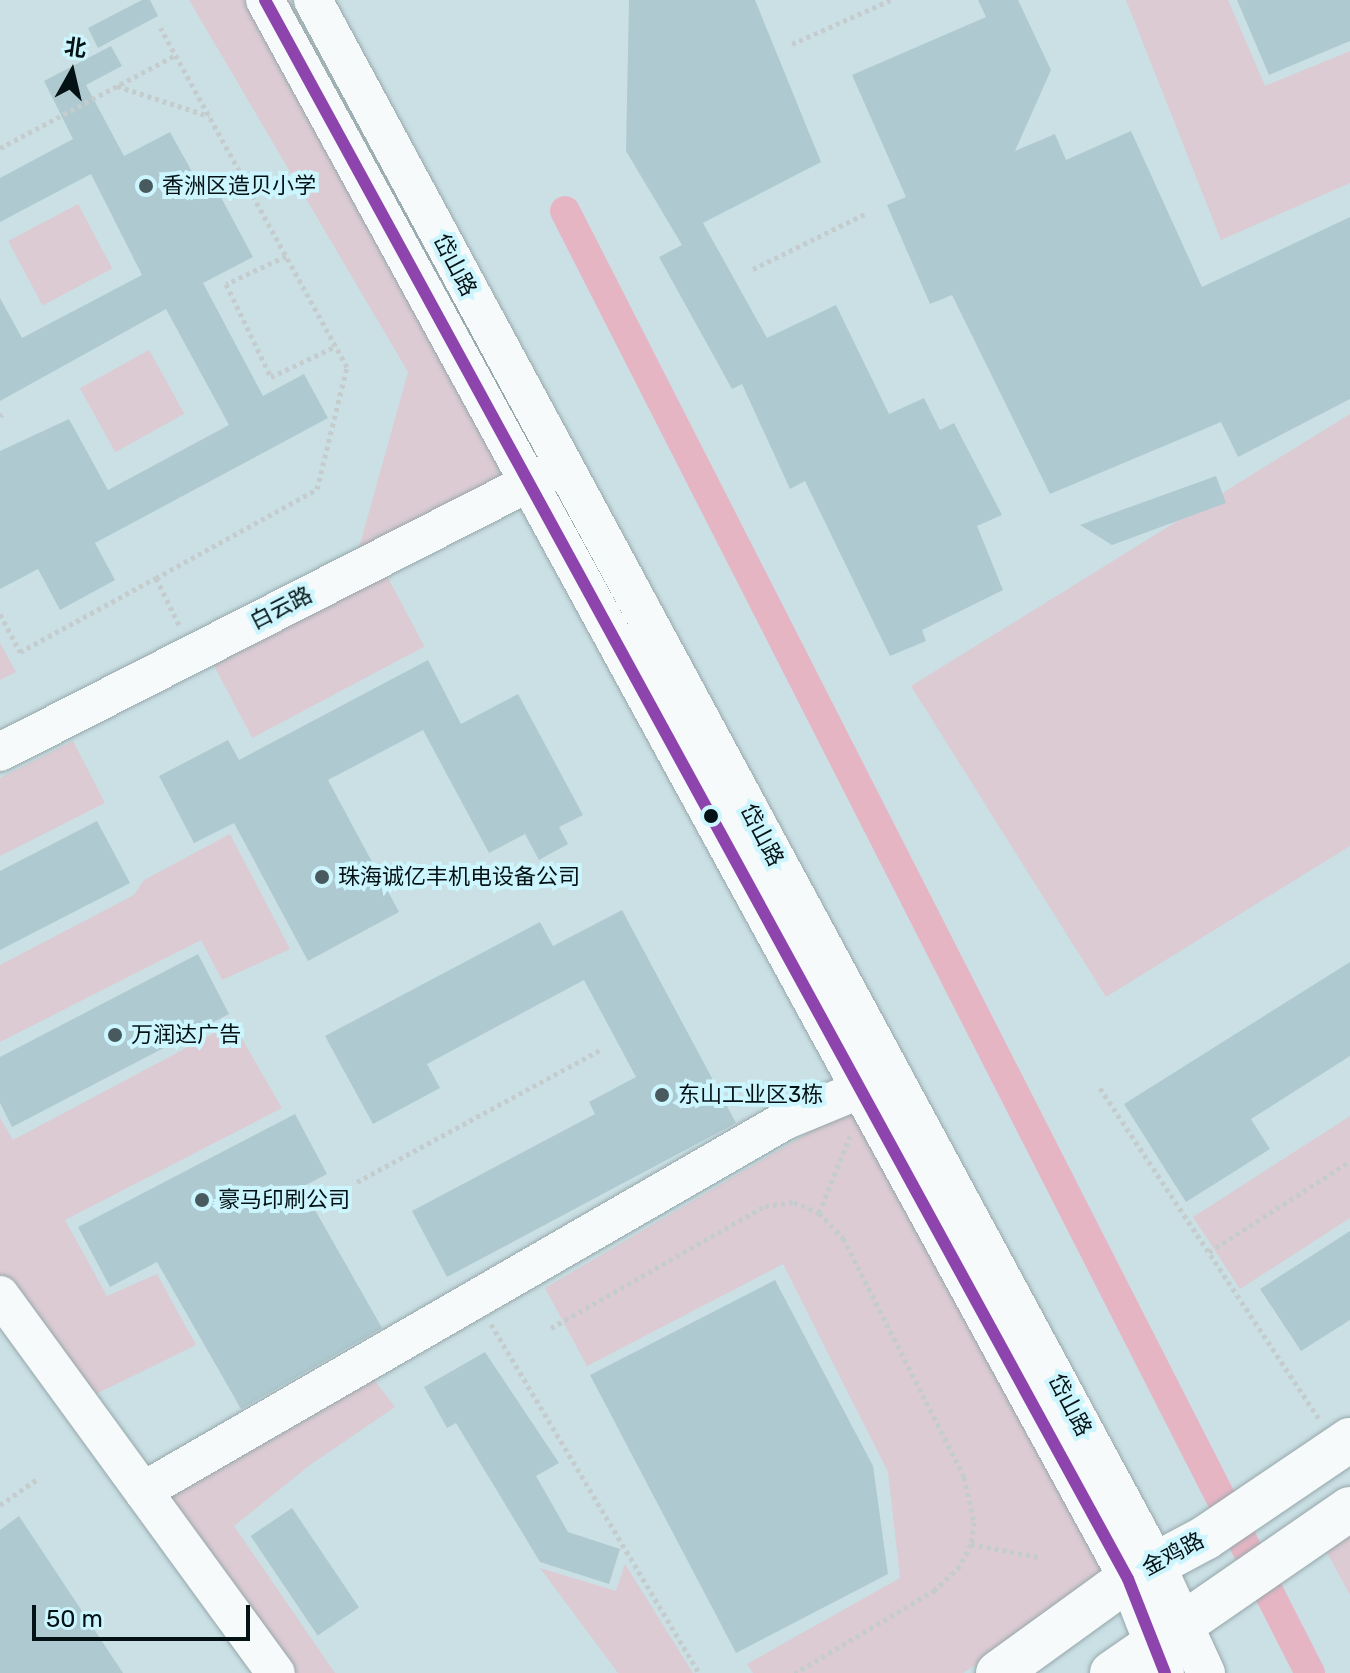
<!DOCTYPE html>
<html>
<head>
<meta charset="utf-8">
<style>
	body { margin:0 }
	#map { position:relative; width:1350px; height:1673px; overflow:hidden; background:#cae0e5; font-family:Rubik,"Noto Sans SC",sans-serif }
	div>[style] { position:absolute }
	.green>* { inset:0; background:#dccbd3; transform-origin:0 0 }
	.canal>* { height:30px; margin:-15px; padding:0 15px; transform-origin:15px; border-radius:15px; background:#e6b5c4 }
	.building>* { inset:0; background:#aecad0; transform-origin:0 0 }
	.path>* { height:5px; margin-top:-2.5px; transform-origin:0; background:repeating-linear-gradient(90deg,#c5cccd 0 4px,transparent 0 8px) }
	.roads { filter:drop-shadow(0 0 2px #96a7aa) drop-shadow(0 0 2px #96a7aa) }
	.minor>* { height:38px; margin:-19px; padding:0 19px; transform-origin:19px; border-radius:19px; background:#f7fafb }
	.major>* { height:44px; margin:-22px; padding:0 22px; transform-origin:22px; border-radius:22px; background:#f7fafb }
	.bus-1>* { height:12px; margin:-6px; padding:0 6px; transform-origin:6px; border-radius:6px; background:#8e44ad }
	.dots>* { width:22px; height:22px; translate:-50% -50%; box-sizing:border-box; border:4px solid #ccf5fd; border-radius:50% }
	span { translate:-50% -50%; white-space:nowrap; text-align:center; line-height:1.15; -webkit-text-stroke:8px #ccf5fd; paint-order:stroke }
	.poi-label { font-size:22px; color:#041215 }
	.left { translate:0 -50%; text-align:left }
	.street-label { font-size:22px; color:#041215 }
	.north { position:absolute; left:32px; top:32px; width:80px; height:80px; -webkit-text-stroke:6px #ccf5fd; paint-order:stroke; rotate:8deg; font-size:22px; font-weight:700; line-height:32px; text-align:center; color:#041215 }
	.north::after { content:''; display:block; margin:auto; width:28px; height:36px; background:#041215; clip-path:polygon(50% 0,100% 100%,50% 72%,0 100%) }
	.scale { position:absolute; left:32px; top:1605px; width:218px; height:36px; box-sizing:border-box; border:4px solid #041215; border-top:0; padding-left:10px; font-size:24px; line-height:28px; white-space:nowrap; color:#041215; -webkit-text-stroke:6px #ccf5fd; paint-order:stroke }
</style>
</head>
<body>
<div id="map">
	<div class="green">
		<i style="clip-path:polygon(189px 0,289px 0,536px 472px,354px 566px,408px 372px)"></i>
		<i style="clip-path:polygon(1126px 0,1228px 0,1265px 86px,1350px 51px,1350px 183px,1221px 240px)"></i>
		<i style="left:78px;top:204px;width:73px;height:79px;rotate:62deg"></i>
		<i style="left:149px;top:350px;width:73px;height:79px;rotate:61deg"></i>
		<i style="clip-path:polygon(1350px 414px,1350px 846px,1106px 997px,911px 686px)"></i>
		<i style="left:386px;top:574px;width:82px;height:195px;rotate:62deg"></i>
		<i style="clip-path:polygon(0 643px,16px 672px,0 680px)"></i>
		<i style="clip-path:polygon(73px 741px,105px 803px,0 856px,0 778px)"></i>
		<i style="clip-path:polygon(230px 834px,290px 949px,222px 980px,201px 940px,0 1042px,0 965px,134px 895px,144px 880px)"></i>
		<i style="clip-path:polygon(233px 1023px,282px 1108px,65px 1220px,107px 1296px,157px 1274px,196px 1345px,86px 1399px,0 1278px,0 1118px,13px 1140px)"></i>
		<i style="clip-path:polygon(861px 1102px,1125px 1569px,963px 1673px,753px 1673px,747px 1664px,900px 1578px,888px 1472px,783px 1264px,587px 1366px,545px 1288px)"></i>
		<i style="clip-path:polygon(1350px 1116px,1350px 1218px,1240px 1289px,1193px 1217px)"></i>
		<i style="clip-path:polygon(369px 1373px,395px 1407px,310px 1465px,234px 1526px,335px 1673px,292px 1673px,161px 1494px)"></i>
		<i style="clip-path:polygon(1350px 1535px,1350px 1595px,1326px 1551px)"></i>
		<i style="clip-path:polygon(625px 1564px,693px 1673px,618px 1673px,540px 1568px,616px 1591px)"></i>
	</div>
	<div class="canal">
		<i style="left:565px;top:211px;width:1641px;rotate:63deg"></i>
	</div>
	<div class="building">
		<i style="clip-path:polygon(142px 0,150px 0,158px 16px,98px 48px,88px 28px)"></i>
		<i style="clip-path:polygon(629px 0,755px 0,821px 162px,703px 223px,767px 338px,836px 305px,889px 414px,924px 398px,940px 430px,954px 423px,1002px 515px,977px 526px,1003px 590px,922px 630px,926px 641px,890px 656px,805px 481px,790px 489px,742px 384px,732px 389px,659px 257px,682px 245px,626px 151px)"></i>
		<i style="clip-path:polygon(978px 0,1018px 0,1051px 70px,1015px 151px,1055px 134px,1066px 160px,1131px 131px,1202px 287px,1350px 217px,1350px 399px,1238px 457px,1221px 422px,1050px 494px,952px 295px,930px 304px,887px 205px,906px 197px,852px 75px,986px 17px)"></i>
		<i style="clip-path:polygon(1237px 0,1350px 0,1350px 41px,1269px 75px)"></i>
		<i style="clip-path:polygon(111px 46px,122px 66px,86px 85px,124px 156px,170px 132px,196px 179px,208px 173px,253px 257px,203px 283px,263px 396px,304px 374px,328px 418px,95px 543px,115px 580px,60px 610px,38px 569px,0 589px,0 451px,69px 419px,108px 490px,229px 425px,166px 309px,0 401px,0 298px,22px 338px,142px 275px,91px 174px,0 222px,0 178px,73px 139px,44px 81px)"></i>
		<i style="clip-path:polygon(1216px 476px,1226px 503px,1112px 545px,1080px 525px)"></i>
		<i style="clip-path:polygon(428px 660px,461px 724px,518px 694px,583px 815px,559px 827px,568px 844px,539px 860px,525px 834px,489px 853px,423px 730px,328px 780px,399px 912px,308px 961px,234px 823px,194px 843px,159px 776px,228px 740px,239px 760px)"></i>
		<i style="clip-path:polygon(97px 821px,130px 883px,0 950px,0 871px)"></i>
		<i style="clip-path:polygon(622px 910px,736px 1123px,447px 1277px,412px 1211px,595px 1114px,589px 1102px,636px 1077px,584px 980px,427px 1064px,440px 1088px,373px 1124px,325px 1036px,540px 922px,553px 946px)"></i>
		<i style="clip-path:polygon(198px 954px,229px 1014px,12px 1127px,0 1103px,0 1057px)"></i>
		<i style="clip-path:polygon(1350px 962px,1350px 1056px,1251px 1119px,1270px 1149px,1186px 1202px,1124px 1104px)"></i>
		<i style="clip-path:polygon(295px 1114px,327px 1174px,302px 1187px,382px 1328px,241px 1409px,157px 1262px,110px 1287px,78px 1227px)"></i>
		<i style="clip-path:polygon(1350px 1231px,1350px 1320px,1301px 1351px,1260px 1289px)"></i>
		<i style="clip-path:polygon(775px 1280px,873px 1466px,888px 1574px,736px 1653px,590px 1375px)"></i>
		<i style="clip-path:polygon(485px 1352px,559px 1463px,536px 1476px,568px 1532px,620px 1549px,609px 1584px,540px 1562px,456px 1423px,447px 1428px,424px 1387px)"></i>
		<i style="left:292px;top:1508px;width:120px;height:50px;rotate:56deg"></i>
		<i style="clip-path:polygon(19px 1516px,123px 1673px,0 1673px,0 1530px)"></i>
	</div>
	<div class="path">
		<i style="left:792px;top:44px;width:108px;rotate:-24deg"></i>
		<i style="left:117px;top:86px;width:97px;rotate:18.1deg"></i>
		<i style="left:0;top:148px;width:199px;rotate:-27.9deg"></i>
		<i style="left:286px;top:256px;width:66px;rotate:155deg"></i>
		<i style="left:226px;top:284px;width:103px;rotate:64.2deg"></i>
		<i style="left:271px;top:377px;width:72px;rotate:-25.5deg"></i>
		<i style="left:753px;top:269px;width:125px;rotate:-26.2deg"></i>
		<i style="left:0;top:416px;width:3px;rotate:-45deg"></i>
		<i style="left:156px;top:578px;width:184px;rotate:-28.9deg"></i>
		<i style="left:317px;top:489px;width:126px;rotate:-76.2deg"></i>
		<i style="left:347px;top:367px;width:387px;rotate:-118.8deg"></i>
		<i style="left:0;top:614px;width:43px;rotate:62.2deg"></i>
		<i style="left:20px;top:652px;width:155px;rotate:-28.6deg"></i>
		<i style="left:156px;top:578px;width:55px;rotate:63.9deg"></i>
		<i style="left:1100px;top:1088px;width:398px;rotate:56.5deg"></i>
		<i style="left:357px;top:1182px;width:279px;rotate:-28.5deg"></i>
		<i style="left:819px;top:1213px;width:83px;rotate:-68.1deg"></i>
		<i style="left:1209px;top:1252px;width:168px;rotate:-32.8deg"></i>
		<i style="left:491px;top:1324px;width:406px;rotate:59.2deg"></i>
		<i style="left:551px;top:1328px;width:246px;rotate:-29.7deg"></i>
		<i style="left:765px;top:1206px;width:29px;rotate:-8deg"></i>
		<i style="left:794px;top:1202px;width:27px;rotate:24deg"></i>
		<i style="left:819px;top:1213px;width:35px;rotate:46deg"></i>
		<i style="left:843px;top:1238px;width:268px;rotate:63.1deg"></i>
		<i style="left:964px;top:1477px;width:46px;rotate:77.5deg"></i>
		<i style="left:974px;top:1522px;width:22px;rotate:98deg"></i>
		<i style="left:971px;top:1544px;width:25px;rotate:117deg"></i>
		<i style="left:960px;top:1566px;width:35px;rotate:136deg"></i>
		<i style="left:935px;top:1590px;width:163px;rotate:149.3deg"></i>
		<i style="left:0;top:1505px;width:44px;rotate:-34.8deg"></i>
		<i style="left:971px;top:1544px;width:68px;rotate:11deg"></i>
	</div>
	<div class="roads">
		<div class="minor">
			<i style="left:265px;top:0;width:1799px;rotate:61.34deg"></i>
			<i style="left:1128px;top:1579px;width:101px;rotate:68.5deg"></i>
			<i style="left:313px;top:0;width:1774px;rotate:61.67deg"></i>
			<i style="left:1155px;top:1562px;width:122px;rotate:65.3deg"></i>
			<i style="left:0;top:752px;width:617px;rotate:-26.98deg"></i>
			<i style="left:0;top:1295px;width:468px;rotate:53.9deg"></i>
			<i style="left:143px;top:1491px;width:740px;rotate:-29.99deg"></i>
			<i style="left:784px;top:1121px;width:105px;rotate:-22.4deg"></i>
		</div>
		<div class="major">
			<i style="left:998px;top:1673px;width:160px;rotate:-35.9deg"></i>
			<i style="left:1128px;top:1579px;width:87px;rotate:-28deg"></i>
			<i style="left:1205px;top:1538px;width:175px;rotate:-34.1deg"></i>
			<i style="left:1112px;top:1673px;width:289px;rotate:-34.6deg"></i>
		</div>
	</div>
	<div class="bus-1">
		<i style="left:265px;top:0;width:1799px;rotate:61.34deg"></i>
		<i style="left:1128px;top:1579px;width:101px;rotate:68.5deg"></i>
	</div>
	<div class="dots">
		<i style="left:146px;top:186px;background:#495a5e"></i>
		<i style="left:711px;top:816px;background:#041215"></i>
		<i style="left:322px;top:877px;background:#495a5e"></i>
		<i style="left:115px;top:1035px;background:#495a5e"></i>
		<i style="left:662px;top:1095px;background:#495a5e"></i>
		<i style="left:202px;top:1200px;background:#495a5e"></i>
	</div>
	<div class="poi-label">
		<span class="left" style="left:162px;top:186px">香洲区造贝小学</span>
		<span class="left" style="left:338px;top:877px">珠海诚亿丰机电设备公司</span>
		<span class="left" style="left:131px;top:1035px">万润达广告</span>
		<span class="left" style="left:678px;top:1095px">东山工业区3栋</span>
		<span class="left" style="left:218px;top:1200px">豪马印刷公司</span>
	</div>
	<div class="street-label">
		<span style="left:455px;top:265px;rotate:62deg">岱山路</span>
		<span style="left:281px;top:608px;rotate:-27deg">白云路</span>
		<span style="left:762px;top:835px;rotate:62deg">岱山路</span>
		<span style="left:1070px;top:1405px;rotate:62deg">岱山路</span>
		<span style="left:1173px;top:1554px;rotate:-28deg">金鸡路</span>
	</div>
	<div class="north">北</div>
	<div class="scale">50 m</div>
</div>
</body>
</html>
